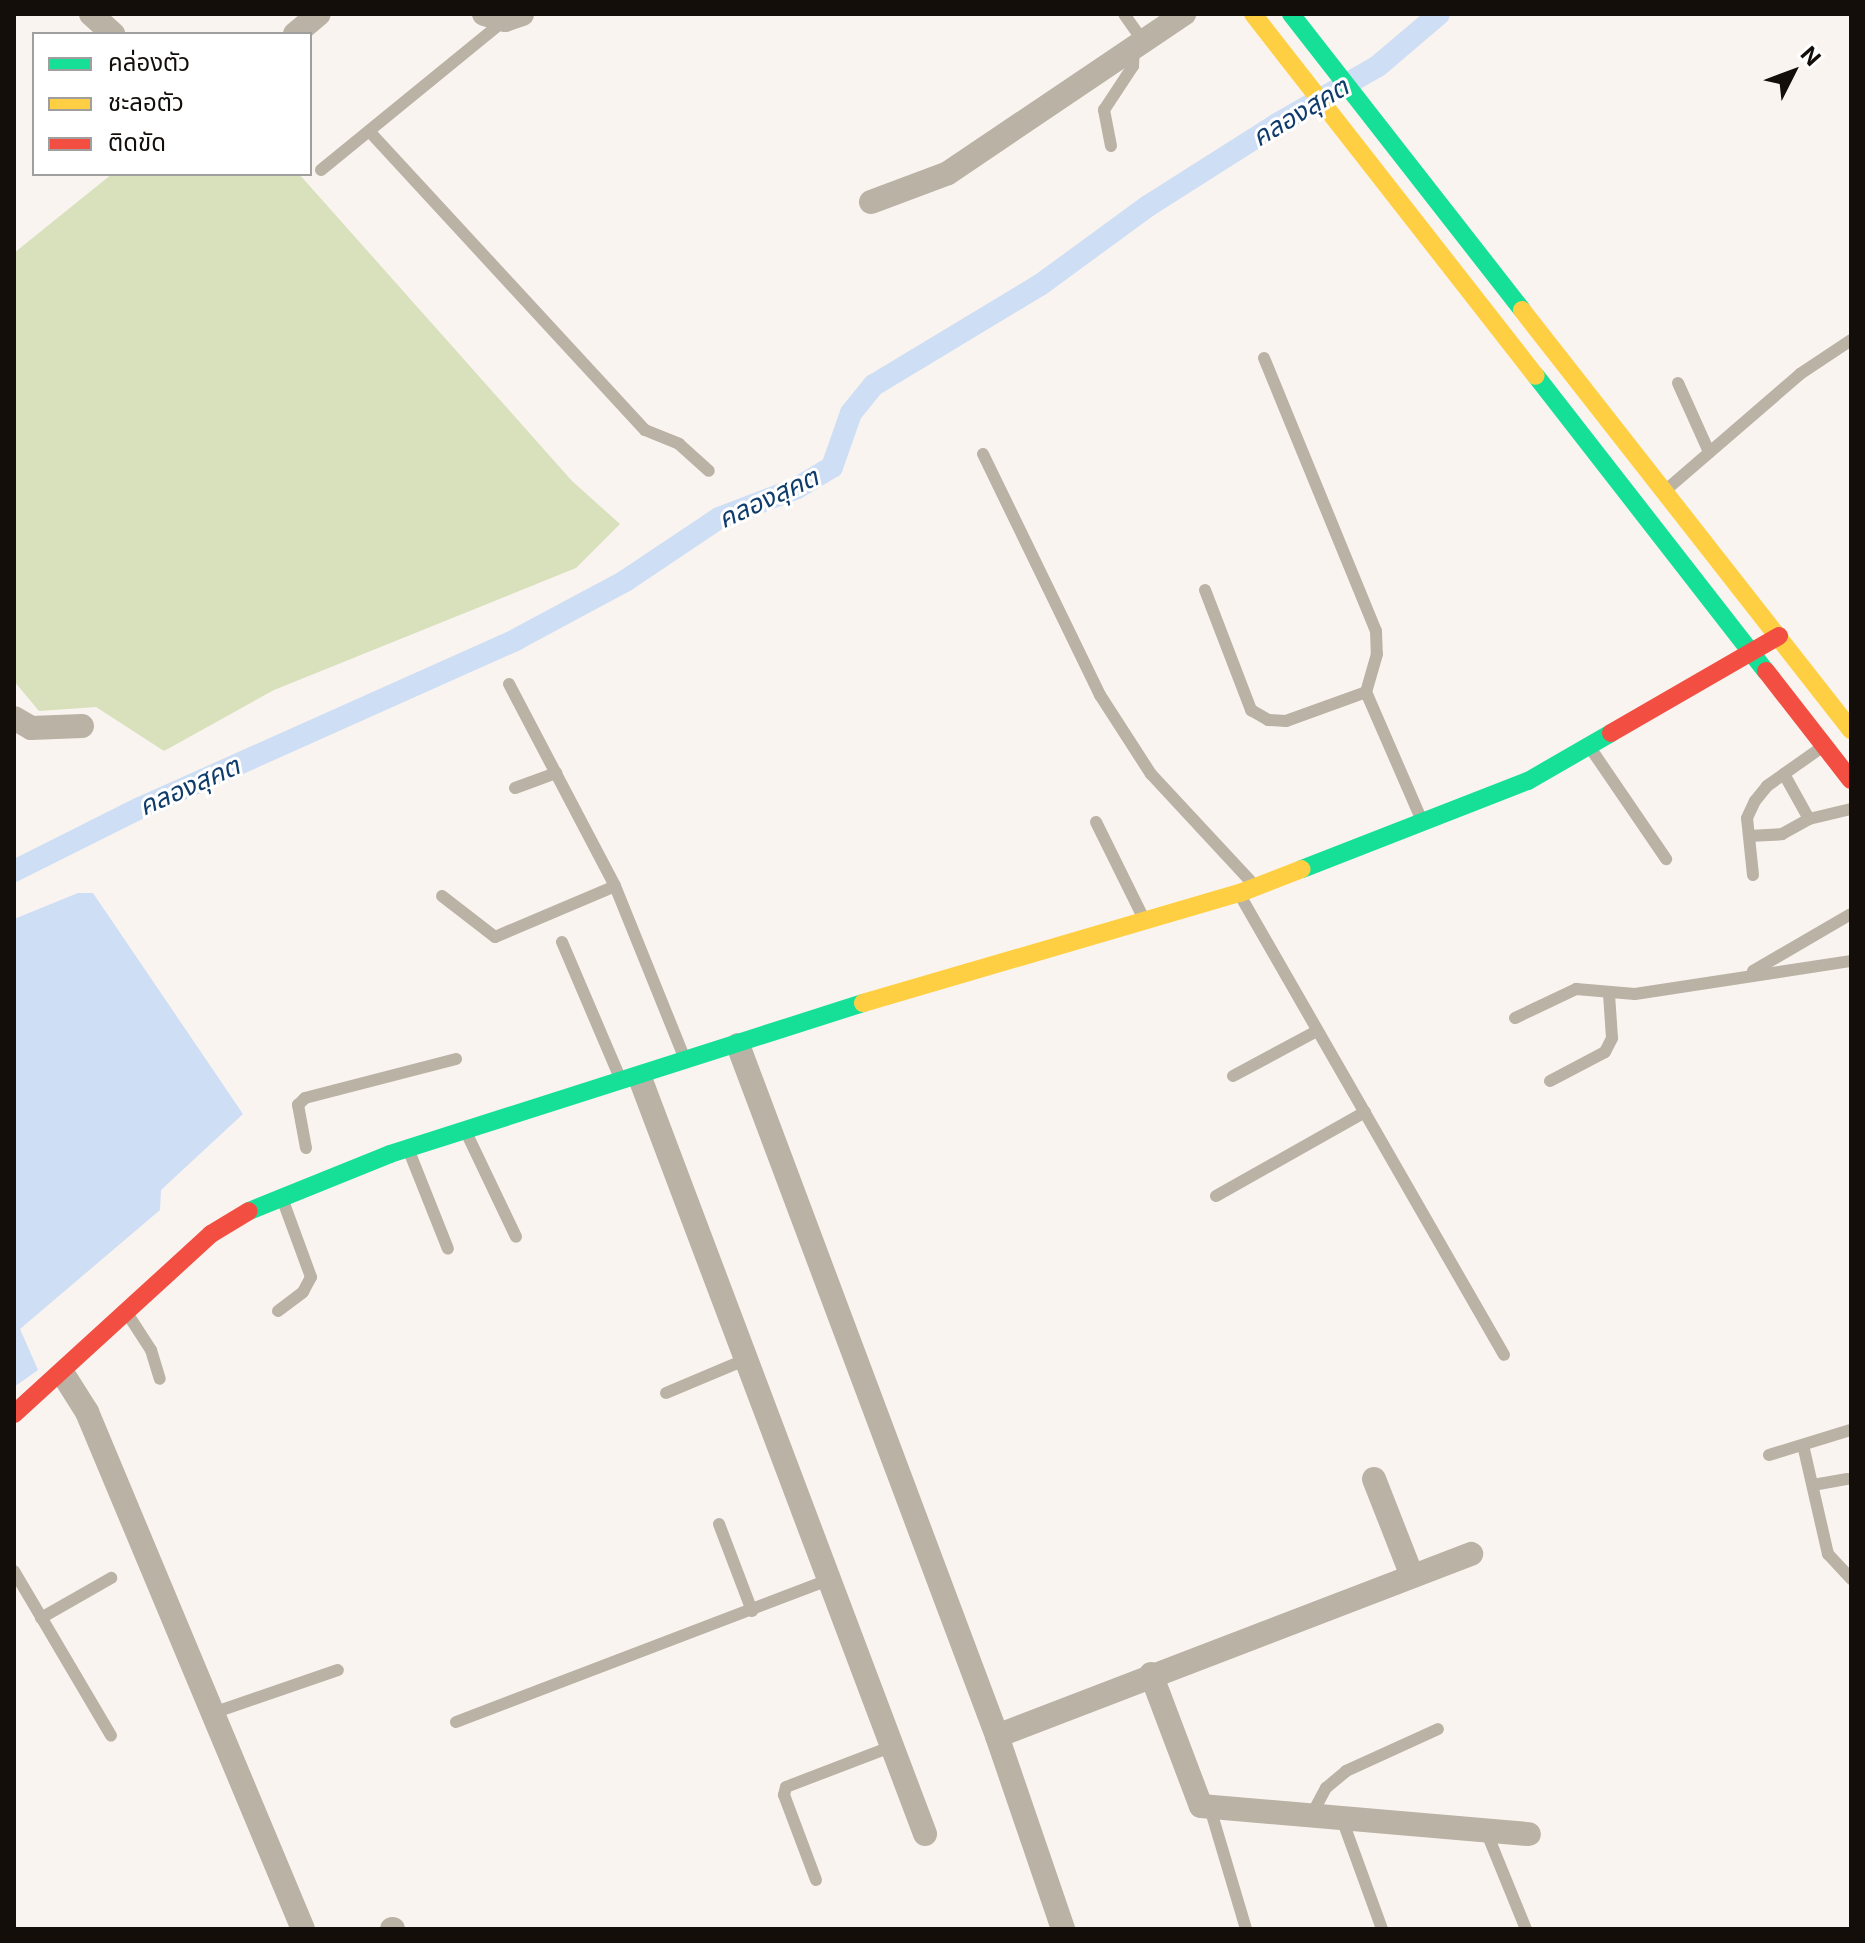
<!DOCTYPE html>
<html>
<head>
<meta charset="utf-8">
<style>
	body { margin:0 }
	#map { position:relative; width:1865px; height:1943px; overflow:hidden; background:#faf4f0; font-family:Inter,"Noto Sans Thai",sans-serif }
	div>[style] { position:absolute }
	.green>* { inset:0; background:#d8e0bc }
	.water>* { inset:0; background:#cedef4 }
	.canal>* { height:22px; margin:-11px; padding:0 11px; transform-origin:11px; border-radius:11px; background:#cedef4 }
	.lane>* { height:12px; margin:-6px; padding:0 6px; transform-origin:6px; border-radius:6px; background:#b9b2a5 }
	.street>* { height:24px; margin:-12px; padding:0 12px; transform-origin:12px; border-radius:12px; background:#b9b2a5 }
	.fast>* { height:18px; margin:-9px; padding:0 9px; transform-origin:9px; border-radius:9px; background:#16e098 }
	.slow>* { height:18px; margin:-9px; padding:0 9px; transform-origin:9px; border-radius:9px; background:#ffcf43 }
	.jam>* { height:18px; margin:-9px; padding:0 9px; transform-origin:9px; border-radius:9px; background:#f24e42 }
	span { translate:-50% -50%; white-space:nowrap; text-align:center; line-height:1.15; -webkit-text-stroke:6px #fff; paint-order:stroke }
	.water-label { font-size:26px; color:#103c6c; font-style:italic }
	.frame { position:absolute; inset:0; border:16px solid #140e0a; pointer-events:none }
	.legend { position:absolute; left:32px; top:32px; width:280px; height:144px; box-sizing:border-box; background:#fff; border:2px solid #a19f9d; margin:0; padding:10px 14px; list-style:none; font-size:24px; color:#140e0a }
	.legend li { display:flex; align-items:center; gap:16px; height:40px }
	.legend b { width:40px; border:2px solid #a19f9d }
	.north { position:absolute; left:1753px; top:32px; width:80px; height:80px; -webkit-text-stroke:6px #fff; paint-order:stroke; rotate:48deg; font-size:22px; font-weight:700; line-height:32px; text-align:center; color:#140e0a }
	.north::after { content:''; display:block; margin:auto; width:28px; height:36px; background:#140e0a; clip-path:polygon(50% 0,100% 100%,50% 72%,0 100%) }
</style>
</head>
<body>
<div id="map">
	<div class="green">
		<i style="clip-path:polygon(112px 174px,299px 174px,572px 481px,620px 524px,576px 568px,274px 690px,164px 751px,96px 707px,39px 711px,14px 681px,14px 253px)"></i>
	</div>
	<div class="water">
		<i style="clip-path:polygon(78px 893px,93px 893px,243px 1114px,161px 1190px,160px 1210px,20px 1329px,38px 1370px,14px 1387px,14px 919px)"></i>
	</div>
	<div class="canal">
		<i style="left:14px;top:871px;width:141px;rotate:-26.6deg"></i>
		<i style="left:140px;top:808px;width:413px;rotate:-24.1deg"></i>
		<i style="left:517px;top:639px;width:123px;rotate:-28.2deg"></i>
		<i style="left:625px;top:581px;width:113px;rotate:-33.8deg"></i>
		<i style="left:719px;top:518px;width:84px;rotate:-21deg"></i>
		<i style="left:797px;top:488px;width:41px;rotate:-31deg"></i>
		<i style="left:832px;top:467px;width:57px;rotate:-70.6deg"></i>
		<i style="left:851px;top:413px;width:36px;rotate:-51deg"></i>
		<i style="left:874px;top:385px;width:194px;rotate:-31.1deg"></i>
		<i style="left:1040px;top:285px;width:134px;rotate:-36.2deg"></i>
		<i style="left:1148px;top:206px;width:153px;rotate:-32.4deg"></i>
		<i style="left:1277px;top:124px;width:116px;rotate:-29.9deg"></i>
		<i style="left:1378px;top:66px;width:80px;rotate:-40.4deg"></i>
	</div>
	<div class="lane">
		<i style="left:1124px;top:14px;width:33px;rotate:55deg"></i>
		<i style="left:369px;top:131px;width:407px;rotate:47.3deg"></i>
		<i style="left:645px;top:430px;width:37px;rotate:22deg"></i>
		<i style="left:679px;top:444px;width:40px;rotate:42deg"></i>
		<i style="left:1111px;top:146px;width:37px;rotate:-101deg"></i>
		<i style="left:1104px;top:110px;width:53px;rotate:-56.6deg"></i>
		<i style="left:1133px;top:66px;width:19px;rotate:-87deg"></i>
		<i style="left:321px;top:170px;width:237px;rotate:-39.2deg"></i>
		<i style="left:1264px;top:358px;width:295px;rotate:67.7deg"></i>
		<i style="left:1376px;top:631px;width:23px;rotate:88deg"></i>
		<i style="left:1377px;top:654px;width:40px;rotate:106deg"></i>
		<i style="left:1366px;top:692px;width:141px;rotate:66.5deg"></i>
		<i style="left:1678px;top:383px;width:76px;rotate:65.8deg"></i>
		<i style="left:983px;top:454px;width:268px;rotate:64.1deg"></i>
		<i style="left:1100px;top:695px;width:94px;rotate:57.2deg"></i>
		<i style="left:1151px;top:774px;width:151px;rotate:47.1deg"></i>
		<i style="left:1667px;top:489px;width:176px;rotate:-40.8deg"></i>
		<i style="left:1800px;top:374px;width:61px;rotate:-33.7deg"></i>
		<i style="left:1205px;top:590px;width:129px;rotate:69deg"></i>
		<i style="left:1251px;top:710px;width:20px;rotate:30deg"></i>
		<i style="left:1268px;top:720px;width:18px;rotate:3deg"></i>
		<i style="left:1286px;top:721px;width:85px;rotate:-19.9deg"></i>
		<i style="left:509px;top:684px;width:228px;rotate:62.3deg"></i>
		<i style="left:615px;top:886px;width:187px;rotate:68deg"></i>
		<i style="left:1589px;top:746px;width:137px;rotate:55.7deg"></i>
		<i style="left:1784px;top:774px;width:51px;rotate:60.9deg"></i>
		<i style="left:1809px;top:819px;width:43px;rotate:-13.4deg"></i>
		<i style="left:515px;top:788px;width:44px;rotate:-20.1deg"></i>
		<i style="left:1096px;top:822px;width:108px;rotate:63.7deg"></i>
		<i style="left:1749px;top:836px;width:33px;rotate:-3deg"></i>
		<i style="left:1782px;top:834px;width:31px;rotate:-29deg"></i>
		<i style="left:1753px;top:875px;width:57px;rotate:-96deg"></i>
		<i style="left:1747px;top:818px;width:19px;rotate:-65deg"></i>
		<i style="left:1755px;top:801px;width:19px;rotate:-51deg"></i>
		<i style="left:1767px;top:786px;width:67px;rotate:-35.3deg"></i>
		<i style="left:442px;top:896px;width:67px;rotate:37.7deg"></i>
		<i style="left:495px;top:937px;width:130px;rotate:-23deg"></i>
		<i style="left:1241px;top:897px;width:528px;rotate:60.13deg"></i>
		<i style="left:562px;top:942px;width:150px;rotate:66.9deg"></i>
		<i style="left:1753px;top:971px;width:113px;rotate:-30.2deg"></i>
		<i style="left:1515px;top:1018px;width:68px;rotate:-25.4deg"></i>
		<i style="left:1576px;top:989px;width:59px;rotate:4.8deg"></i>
		<i style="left:1635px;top:994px;width:219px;rotate:-8.7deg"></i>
		<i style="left:1233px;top:1076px;width:93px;rotate:-28.2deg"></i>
		<i style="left:1550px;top:1081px;width:62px;rotate:-27.8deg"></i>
		<i style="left:1605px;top:1052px;width:16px;rotate:-63deg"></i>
		<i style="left:1612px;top:1038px;width:44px;rotate:-93.9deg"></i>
		<i style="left:466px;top:1132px;width:116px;rotate:64.5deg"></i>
		<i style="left:306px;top:1148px;width:44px;rotate:-100.5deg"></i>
		<i style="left:298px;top:1105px;width:10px;rotate:-45deg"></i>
		<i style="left:305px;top:1098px;width:156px;rotate:-14.5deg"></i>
		<i style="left:409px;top:1151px;width:105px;rotate:68.3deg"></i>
		<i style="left:1216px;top:1196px;width:171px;rotate:-29.4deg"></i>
		<i style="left:278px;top:1311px;width:31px;rotate:-37deg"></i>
		<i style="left:303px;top:1292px;width:17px;rotate:-62deg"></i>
		<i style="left:311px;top:1277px;width:84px;rotate:-110.2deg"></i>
		<i style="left:127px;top:1313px;width:44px;rotate:57deg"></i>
		<i style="left:151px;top:1350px;width:30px;rotate:73deg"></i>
		<i style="left:666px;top:1393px;width:88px;rotate:-22.8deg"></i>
		<i style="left:1803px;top:1445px;width:112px;rotate:77.1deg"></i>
		<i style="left:1828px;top:1554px;width:34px;rotate:47deg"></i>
		<i style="left:1769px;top:1455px;width:86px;rotate:-17deg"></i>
		<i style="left:1813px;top:1485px;width:35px;rotate:-10deg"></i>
		<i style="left:719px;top:1524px;width:93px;rotate:69.2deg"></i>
		<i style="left:14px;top:1571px;width:191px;rotate:59.5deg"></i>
		<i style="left:41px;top:1618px;width:81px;rotate:-29.7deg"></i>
		<i style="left:213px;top:1713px;width:132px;rotate:-19deg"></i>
		<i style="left:456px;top:1722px;width:400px;rotate:-20.9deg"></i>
		<i style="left:1210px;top:1808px;width:126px;rotate:73.4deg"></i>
		<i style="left:1311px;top:1816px;width:32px;rotate:-62deg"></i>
		<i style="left:1326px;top:1788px;width:26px;rotate:-40deg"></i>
		<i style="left:1346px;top:1771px;width:101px;rotate:-24.5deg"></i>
		<i style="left:1342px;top:1819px;width:117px;rotate:70deg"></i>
		<i style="left:1486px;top:1831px;width:106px;rotate:67.8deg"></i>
		<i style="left:816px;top:1880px;width:91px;rotate:-110.6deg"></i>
		<i style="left:784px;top:1795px;width:8px;rotate:-76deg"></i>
		<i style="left:786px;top:1787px;width:115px;rotate:-21deg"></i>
	</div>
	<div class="street">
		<i style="left:91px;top:14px;width:30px;rotate:42deg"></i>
		<i style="left:484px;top:14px;width:22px;rotate:16deg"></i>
		<i style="left:505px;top:20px;width:18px;rotate:-19deg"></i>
		<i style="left:295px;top:34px;width:31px;rotate:-40deg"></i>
		<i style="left:871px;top:202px;width:82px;rotate:-20.6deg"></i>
		<i style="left:948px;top:173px;width:285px;rotate:-34deg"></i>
		<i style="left:14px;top:718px;width:20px;rotate:30deg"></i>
		<i style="left:31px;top:728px;width:51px;rotate:-2.2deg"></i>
		<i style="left:738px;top:1045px;width:738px;rotate:69.45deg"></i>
		<i style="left:997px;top:1736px;width:204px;rotate:71.1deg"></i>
		<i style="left:640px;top:1078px;width:808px;rotate:69.34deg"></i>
		<i style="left:63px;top:1374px;width:45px;rotate:57.7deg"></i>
		<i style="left:87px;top:1412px;width:560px;rotate:67.33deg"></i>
		<i style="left:1374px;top:1479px;width:104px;rotate:68.6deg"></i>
		<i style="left:1151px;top:1674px;width:141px;rotate:69.3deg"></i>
		<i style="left:1201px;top:1806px;width:329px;rotate:4.9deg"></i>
		<i style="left:997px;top:1736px;width:508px;rotate:-21.01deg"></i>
		<i style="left:392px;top:1929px;width:1px"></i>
	</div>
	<div class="fast">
		<i style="left:1291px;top:14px;width:375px;rotate:52deg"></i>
		<i style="left:1536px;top:376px;width:374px;rotate:52.1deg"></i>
		<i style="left:1302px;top:869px;width:243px;rotate:-21.3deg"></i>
		<i style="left:1528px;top:781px;width:96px;rotate:-30deg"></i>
		<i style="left:249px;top:1211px;width:152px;rotate:-22deg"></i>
		<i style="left:390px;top:1154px;width:497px;rotate:-17.7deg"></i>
	</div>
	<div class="slow">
		<i style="left:1253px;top:14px;width:459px;rotate:52deg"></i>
		<i style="left:1522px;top:310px;width:534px;rotate:51.93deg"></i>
		<i style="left:863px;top:1003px;width:393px;rotate:-16.3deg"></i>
		<i style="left:1240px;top:893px;width:66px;rotate:-21.2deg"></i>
	</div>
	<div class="jam">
		<i style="left:1766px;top:671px;width:138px;rotate:52.1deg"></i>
		<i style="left:1611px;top:733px;width:194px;rotate:-30deg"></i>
		<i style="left:14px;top:1414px;width:267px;rotate:-42.4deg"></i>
		<i style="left:211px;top:1234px;width:44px;rotate:-31.2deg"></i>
	</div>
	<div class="water-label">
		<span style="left:1300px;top:112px;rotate:-31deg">คลองสุคต</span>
		<span style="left:768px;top:498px;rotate:-25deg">คลองสุคต</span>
		<span style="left:189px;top:786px;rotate:-24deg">คลองสุคต</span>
	</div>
	<div class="frame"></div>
	<ul class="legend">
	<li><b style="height:10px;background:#16e098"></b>คล่องตัว</li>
	<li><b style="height:10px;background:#ffcf43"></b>ชะลอตัว</li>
	<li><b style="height:10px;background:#f24e42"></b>ติดขัด</li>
	</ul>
	<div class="north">N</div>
</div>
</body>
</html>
